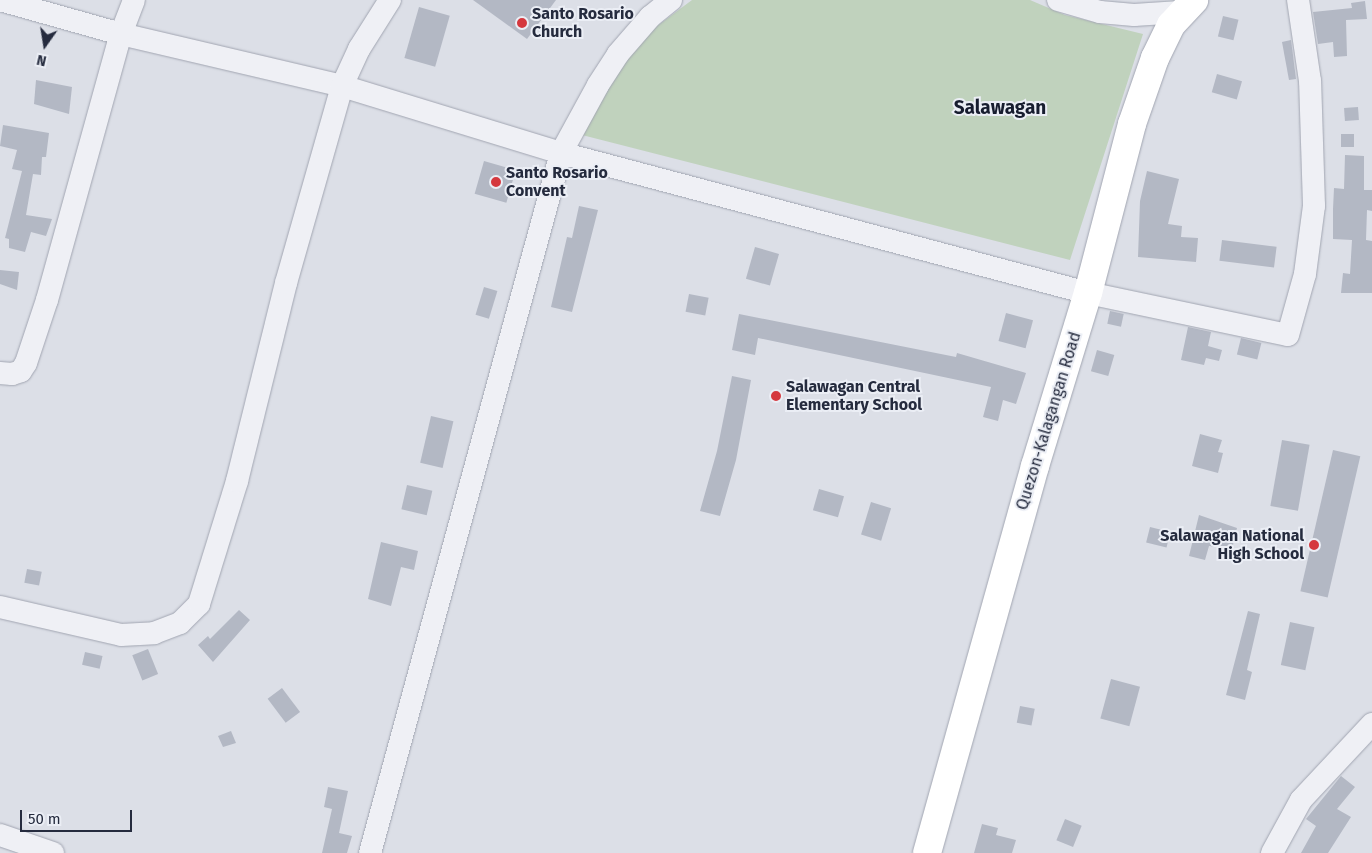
<!DOCTYPE html>
<html>
<head>
<meta charset="utf-8">
<style>
	body { margin:0 }
	#map { position:relative; width:1372px; height:853px; overflow:hidden; background:#dcdfe7; font-family:"Fira Sans",sans-serif }
	div>[style] { position:absolute }
	.green>* { inset:0; background:#c0d2bd }
	.building>* { inset:0; background:#b3b8c4; transform-origin:0 0 }
	.roads { filter:drop-shadow(0 0 1px #a1a5b1) drop-shadow(0 0 1px #a1a5b1) }
	.minor>* { height:22px; margin:-11px; padding:0 11px; transform-origin:11px; border-radius:11px; background:#eff0f5 }
	.major>* { height:28px; margin:-14px; padding:0 14px; transform-origin:14px; border-radius:14px; background:#fff }
	.dots>* { width:14px; height:14px; translate:-50% -50%; box-sizing:border-box; border:2px solid #ebeef5; border-radius:50% }
	span { translate:-50% -50%; white-space:nowrap; text-align:center; line-height:1.15; -webkit-text-stroke:4px #ebeef5; paint-order:stroke }
	.poi-label { font-size:16px; color:#252b3e; font-weight:700 }
	.left { translate:0 -50%; text-align:left }
	.right { translate:-100% -50%; text-align:right }
	.street-label { font-size:16px; color:#252b3e }
	.quarter-label { font-size:19px; color:#171d2f; font-weight:700 }
	.north { position:absolute; left:20px; top:20px; width:50px; height:50px; -webkit-text-stroke:4px #ebeef5; paint-order:stroke; rotate:193deg; font-size:14px; font-weight:700; line-height:20px; text-align:center; color:#252b3e }
	.north::after { content:''; display:block; margin:auto; width:18px; height:22px; background:#252b3e; clip-path:polygon(50% 0,100% 100%,50% 72%,0 100%) }
	.scale { position:absolute; left:20px; top:810px; width:112px; height:22px; box-sizing:border-box; border:2px solid #252b3e; border-top:0; padding-left:6px; font-size:15px; line-height:18px; white-space:nowrap; color:#252b3e; -webkit-text-stroke:4px #ebeef5; paint-order:stroke }
</style>
</head>
<body>
<div id="map">
	<div class="green">
		<i style="clip-path:polygon(692px 0,1030px 0,1065px 15px,1143px 34px,1070px 260px,582px 135px,592px 110px,645px 35px)"></i>
	</div>
	<div class="building">
		<i style="clip-path:polygon(473px 0,556px 0,527px 39px)"></i>
		<i style="clip-path:polygon(1365px 1px,1367px 19px,1346px 20px,1347px 56px,1334px 57px,1333px 42px,1318px 44px,1313px 12px,1352px 8px,1351px 3px)"></i>
		<i style="left:419px;top:7px;width:32px;height:53px;rotate:16deg"></i>
		<i style="left:1223px;top:16px;width:16px;height:21px;rotate:14deg"></i>
		<i style="clip-path:polygon(1291px 40px,1296px 79px,1289px 80px,1282px 42px)"></i>
		<i style="left:1217px;top:74px;width:26px;height:19px;rotate:16deg"></i>
		<i style="clip-path:polygon(36px 80px,72px 87px,69px 114px,34px 104px)"></i>
		<i style="left:1358px;top:107px;width:13px;height:14px;rotate:86deg"></i>
		<i style="clip-path:polygon(3px 125px,49px 133px,46px 157px,42px 157px,41px 175px,33px 174px,26px 215px,52px 219px,46px 236px,31px 232px,25px 252px,9px 248px,9px 239px,5px 238px,22px 171px,12px 169px,17px 150px,0 146px)"></i>
		<i style="left:1341px;top:134px;width:13px;height:13px"></i>
		<i style="clip-path:polygon(1345px 155px,1364px 156px,1364px 190px,1372px 190px,1372px 211px,1367px 210px,1366px 240px,1372px 241px,1372px 293px,1341px 293px,1343px 273px,1350px 274px,1352px 240px,1333px 239px,1333px 209px,1334px 188px,1344px 189px)"></i>
		<i style="left:484px;top:161px;width:33px;height:34px;rotate:16deg"></i>
		<i style="clip-path:polygon(1147px 171px,1179px 179px,1168px 224px,1182px 226px,1181px 237px,1198px 238px,1196px 262px,1138px 257px,1140px 201px)"></i>
		<i style="clip-path:polygon(579px 206px,598px 210px,572px 312px,551px 307px,567px 237px,572px 238px)"></i>
		<i style="left:1222px;top:240px;width:55px;height:21px;rotate:7deg"></i>
		<i style="left:755px;top:247px;width:25px;height:33px;rotate:16deg"></i>
		<i style="clip-path:polygon(0 270px,19px 272px,17px 290px,0 284px)"></i>
		<i style="left:484px;top:287px;width:14px;height:29px;rotate:17deg"></i>
		<i style="left:689px;top:294px;width:20px;height:18px;rotate:11deg"></i>
		<i style="left:1110px;top:311px;width:14px;height:13px;rotate:12deg"></i>
		<i style="left:1006px;top:313px;width:28px;height:29px;rotate:15deg"></i>
		<i style="clip-path:polygon(739px 314px,956px 357px,957px 353px,1026px 373px,1016px 404px,1003px 400px,998px 421px,983px 417px,991px 387px,758px 338px,755px 355px,732px 350px)"></i>
		<i style="clip-path:polygon(1188px 327px,1211px 332px,1208px 346px,1222px 350px,1219px 361px,1206px 358px,1204px 365px,1181px 360px)"></i>
		<i style="left:1241px;top:338px;width:21px;height:17px;rotate:14deg"></i>
		<i style="left:1097px;top:350px;width:18px;height:22px;rotate:16deg"></i>
		<i style="clip-path:polygon(732px 376px,751px 380px,736px 460px,720px 516px,700px 511px,717px 451px)"></i>
		<i style="left:431px;top:416px;width:23px;height:48px;rotate:13deg"></i>
		<i style="clip-path:polygon(1200px 434px,1222px 440px,1218px 452px,1223px 453px,1218px 473px,1192px 466px)"></i>
		<i style="left:1282px;top:440px;width:28px;height:67px;rotate:10deg"></i>
		<i style="left:1333px;top:450px;width:28px;height:145px;rotate:13deg"></i>
		<i style="left:407px;top:485px;width:26px;height:25px;rotate:13deg"></i>
		<i style="left:819px;top:489px;width:26px;height:22px;rotate:16deg"></i>
		<i style="left:871px;top:502px;width:21px;height:34px;rotate:17deg"></i>
		<i style="clip-path:polygon(1199px 515px,1237px 528px,1232px 549px,1209px 546px,1205px 560px,1189px 556px)"></i>
		<i style="left:1150px;top:527px;width:21px;height:16px;rotate:14deg"></i>
		<i style="clip-path:polygon(381px 542px,418px 551px,414px 570px,401px 567px,391px 606px,368px 599px)"></i>
		<i style="left:27px;top:569px;width:15px;height:14px;rotate:11deg"></i>
		<i style="clip-path:polygon(239px 610px,250px 620px,213px 662px,198px 645px,208px 636px,210px 639px)"></i>
		<i style="clip-path:polygon(1248px 611px,1260px 614px,1247px 670px,1252px 672px,1245px 700px,1226px 695px)"></i>
		<i style="left:1290px;top:622px;width:25px;height:44px;rotate:12deg"></i>
		<i style="left:148px;top:649px;width:27px;height:17px;rotate:68deg"></i>
		<i style="left:85px;top:652px;width:18px;height:13px;rotate:13deg"></i>
		<i style="left:1111px;top:679px;width:30px;height:41px;rotate:15deg"></i>
		<i style="left:282px;top:688px;width:30px;height:18px;rotate:53deg"></i>
		<i style="left:1020px;top:706px;width:15px;height:17px;rotate:11deg"></i>
		<i style="clip-path:polygon(231px 731px,236px 743px,223px 747px,218px 736px)"></i>
		<i style="clip-path:polygon(1341px 776px,1355px 787px,1337px 809px,1351px 817px,1328px 853px,1301px 853px,1316px 826px,1306px 819px)"></i>
		<i style="clip-path:polygon(328px 787px,348px 791px,339px 833px,352px 836px,347px 853px,322px 853px,332px 809px,324px 807px)"></i>
		<i style="left:1065px;top:819px;width:18px;height:23px;rotate:22deg"></i>
		<i style="clip-path:polygon(982px 824px,998px 828px,996px 835px,1016px 840px,1012px 853px,974px 853px)"></i>
	</div>
	<div class="roads">
		<div class="minor">
			<i style="left:0;top:0;width:126px;rotate:15.7deg"></i>
			<i style="left:121px;top:34px;width:227px;rotate:13.2deg"></i>
			<i style="left:342px;top:86px;width:229px;rotate:17deg"></i>
			<i style="left:561px;top:153px;width:545px;rotate:14.88deg"></i>
			<i style="left:1088px;top:293px;width:204px;rotate:11.9deg"></i>
			<i style="left:1288px;top:335px;width:63px;rotate:-74.4deg"></i>
			<i style="left:1305px;top:274px;width:69px;rotate:-82.5deg"></i>
			<i style="left:1314px;top:206px;width:125px;rotate:-91.8deg"></i>
			<i style="left:1310px;top:81px;width:82px;rotate:-98.4deg"></i>
			<i style="left:1058px;top:0;width:44px;rotate:15.9deg"></i>
			<i style="left:1100px;top:12px;width:34px;rotate:5deg"></i>
			<i style="left:1134px;top:15px;width:46px;rotate:-3.7deg"></i>
			<i style="left:0;top:373px;width:12px;rotate:5deg"></i>
			<i style="left:12px;top:374px;width:9px;rotate:-18deg"></i>
			<i style="left:21px;top:371px;width:9px;rotate:-58deg"></i>
			<i style="left:26px;top:363px;width:66px;rotate:-71.6deg"></i>
			<i style="left:47px;top:300px;width:276px;rotate:-74.5deg"></i>
			<i style="left:121px;top:34px;width:36px;rotate:-69deg"></i>
			<i style="left:0;top:607px;width:124px;rotate:13deg"></i>
			<i style="left:121px;top:635px;width:33px;rotate:-3deg"></i>
			<i style="left:154px;top:633px;width:28px;rotate:-21deg"></i>
			<i style="left:180px;top:623px;width:27px;rotate:-45deg"></i>
			<i style="left:199px;top:604px;width:129px;rotate:-72.8deg"></i>
			<i style="left:237px;top:481px;width:204px;rotate:-76.1deg"></i>
			<i style="left:286px;top:283px;width:205px;rotate:-74.1deg"></i>
			<i style="left:342px;top:86px;width:41px;rotate:-65.3deg"></i>
			<i style="left:359px;top:49px;width:58px;rotate:-57.7deg"></i>
			<i style="left:0;top:835px;width:56px;rotate:18.8deg"></i>
			<i style="left:370px;top:853px;width:726px;rotate:-74.74deg"></i>
			<i style="left:561px;top:153px;width:77px;rotate:-61.4deg"></i>
			<i style="left:598px;top:85px;width:37px;rotate:-57deg"></i>
			<i style="left:618px;top:54px;width:49px;rotate:-49.1deg"></i>
			<i style="left:650px;top:17px;width:27px;rotate:-39deg"></i>
			<i style="left:1272px;top:853px;width:60px;rotate:-61.3deg"></i>
			<i style="left:1301px;top:800px;width:104px;rotate:-46.9deg"></i>
		</div>
		<div class="major">
			<i style="left:927px;top:853px;width:402px;rotate:-74.4deg"></i>
			<i style="left:1035px;top:466px;width:181px;rotate:-73deg"></i>
			<i style="left:1088px;top:293px;width:175px;rotate:-75.4deg"></i>
			<i style="left:1132px;top:124px;width:70px;rotate:-70.8deg"></i>
			<i style="left:1155px;top:58px;width:37px;rotate:-64deg"></i>
			<i style="left:1171px;top:25px;width:34px;rotate:-47deg"></i>
		</div>
	</div>
	<div class="dots">
		<i style="left:522px;top:23px;background:#d5383e"></i>
		<i style="left:496px;top:182px;background:#d5383e"></i>
		<i style="left:776px;top:396px;background:#d5383e"></i>
		<i style="left:1314px;top:545px;background:#d5383e"></i>
	</div>
	<div class="poi-label">
		<span class="left" style="left:532px;top:23px">Santo Rosario<br>Church</span>
		<span class="left" style="left:506px;top:182px">Santo Rosario<br>Convent</span>
		<span class="left" style="left:786px;top:396px">Salawagan Central<br>Elementary School</span>
		<span class="right" style="left:1304px;top:545px">Salawagan National<br>High School</span>
	</div>
	<div class="street-label">
		<span style="left:1049px;top:421px;rotate:-73deg">Quezon-Kalagangan Road</span>
	</div>
	<div class="quarter-label">
		<span style="left:1000px;top:108px">Salawagan</span>
	</div>
	<div class="north">N</div>
	<div class="scale">50 m</div>
</div>
</body>
</html>
